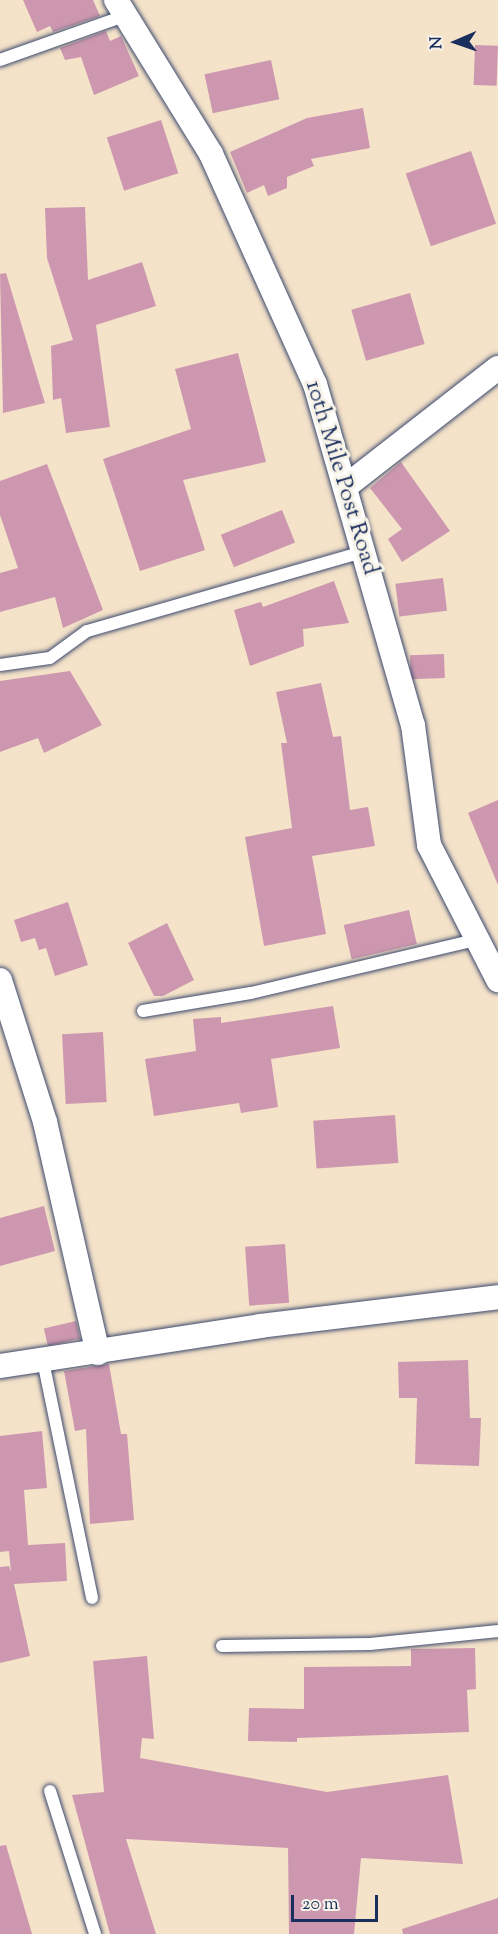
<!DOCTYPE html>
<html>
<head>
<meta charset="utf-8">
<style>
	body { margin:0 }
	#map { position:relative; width:498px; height:1934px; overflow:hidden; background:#f4e2c9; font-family:"Sorts Mill Goudy",serif }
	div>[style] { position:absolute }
	.building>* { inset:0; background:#cd98af; transform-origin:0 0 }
	.roads { filter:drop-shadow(0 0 2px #3c4a6e) drop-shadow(0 0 2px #3c4a6e) }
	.service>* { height:12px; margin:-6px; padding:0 6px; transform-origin:6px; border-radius:6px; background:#fff }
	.minor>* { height:24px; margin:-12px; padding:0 12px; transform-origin:12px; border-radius:12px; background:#fff }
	span { translate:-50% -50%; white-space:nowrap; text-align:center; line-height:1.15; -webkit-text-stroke:6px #f7f3e8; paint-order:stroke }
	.street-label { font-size:24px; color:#1b2f5e }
	.north { position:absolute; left:426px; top:12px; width:60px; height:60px; -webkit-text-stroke:4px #f7f3e8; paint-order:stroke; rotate:268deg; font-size:16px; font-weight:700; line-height:24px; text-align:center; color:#1b2f5e }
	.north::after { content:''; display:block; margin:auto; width:21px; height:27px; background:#1b2f5e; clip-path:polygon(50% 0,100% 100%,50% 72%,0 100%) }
	.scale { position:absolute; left:291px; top:1895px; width:87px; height:27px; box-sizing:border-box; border:3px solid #1b2f5e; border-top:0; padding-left:8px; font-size:18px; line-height:21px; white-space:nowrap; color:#1b2f5e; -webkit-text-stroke:4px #f7f3e8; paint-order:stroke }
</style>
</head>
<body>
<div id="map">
	<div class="building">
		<i style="clip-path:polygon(23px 0,93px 0,100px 16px,53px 32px,50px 26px,37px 32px)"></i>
		<i style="clip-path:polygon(106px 31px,110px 41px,121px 36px,139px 76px,94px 95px,81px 57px,65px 60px,60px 48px)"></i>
		<i style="left:475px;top:45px;width:23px;height:40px;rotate:2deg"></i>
		<i style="left:271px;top:60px;width:40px;height:68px;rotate:78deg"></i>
		<i style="clip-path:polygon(363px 108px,370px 148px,311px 159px,314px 166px,287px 177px,287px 188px,268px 196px,264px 185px,247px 193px,230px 152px,307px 118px)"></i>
		<i style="left:161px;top:120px;width:56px;height:57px;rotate:72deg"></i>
		<i style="left:471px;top:151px;width:77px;height:69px;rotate:71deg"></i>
		<i style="clip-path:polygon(85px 207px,88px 280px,142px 262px,156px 306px,96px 325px,110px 427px,66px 433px,61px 398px,53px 400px,51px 346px,73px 340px,47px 258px,45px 208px)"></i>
		<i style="clip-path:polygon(6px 273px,45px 403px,3px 413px,0 274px)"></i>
		<i style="left:410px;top:293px;width:53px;height:61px;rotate:74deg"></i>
		<i style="clip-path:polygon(238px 353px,266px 462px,183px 480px,205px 550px,140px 571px,103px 459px,191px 429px,175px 369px)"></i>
		<i style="clip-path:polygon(401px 462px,450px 531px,402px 562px,388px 539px,402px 529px,370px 488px)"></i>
		<i style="clip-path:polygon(47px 464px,103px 610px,63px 628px,55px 597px,0 612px,0 573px,18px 568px,0 515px,0 481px)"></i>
		<i style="left:282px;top:510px;width:35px;height:66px;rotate:68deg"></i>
		<i style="left:443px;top:578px;width:33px;height:48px;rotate:83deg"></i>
		<i style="clip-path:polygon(334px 581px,349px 623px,303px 629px,304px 646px,250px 666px,234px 610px,261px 602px,263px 607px)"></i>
		<i style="left:444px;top:654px;width:24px;height:34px;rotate:88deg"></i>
		<i style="clip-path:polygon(70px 671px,102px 725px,44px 753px,38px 738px,0 752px,0 681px)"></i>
		<i style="clip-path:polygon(321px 683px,333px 737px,341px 736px,350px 810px,368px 807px,375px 846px,312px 856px,326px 934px,264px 946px,245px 837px,292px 828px,281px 743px,287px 743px,276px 692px)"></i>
		<i style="clip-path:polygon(498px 800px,498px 885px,468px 813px)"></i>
		<i style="clip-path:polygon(68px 902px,88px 965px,55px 976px,46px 948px,39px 950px,35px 938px,21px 942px,14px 920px)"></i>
		<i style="left:409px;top:910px;width:35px;height:67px;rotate:77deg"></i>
		<i style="clip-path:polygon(167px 923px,194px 980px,163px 996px,154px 996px,128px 943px)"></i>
		<i style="clip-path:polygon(333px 1006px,340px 1048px,271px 1059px,278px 1107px,241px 1113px,239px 1103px,154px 1116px,145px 1059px,196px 1051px,193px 1019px,221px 1017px,221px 1023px)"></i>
		<i style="left:103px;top:1032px;width:70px;height:41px;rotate:87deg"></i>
		<i style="left:395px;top:1115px;width:48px;height:82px;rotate:86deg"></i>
		<i style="clip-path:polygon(44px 1206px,55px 1251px,0 1266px,0 1218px)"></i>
		<i style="left:285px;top:1244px;width:59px;height:40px;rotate:86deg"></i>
		<i style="left:76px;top:1321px;width:18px;height:33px;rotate:77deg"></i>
		<i style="clip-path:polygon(468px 1360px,470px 1418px,481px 1418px,479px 1466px,415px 1464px,417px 1398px,399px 1398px,398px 1362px)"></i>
		<i style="clip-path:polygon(109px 1364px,121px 1434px,127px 1434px,134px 1520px,90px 1524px,86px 1429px,75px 1431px,64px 1371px)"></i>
		<i style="clip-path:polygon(42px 1431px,47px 1488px,24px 1490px,28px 1545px,65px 1543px,67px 1581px,14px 1584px,30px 1656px,0 1663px,0 1567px,9px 1566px,11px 1572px,9px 1551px,0 1552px,0 1436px)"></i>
		<i style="clip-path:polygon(475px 1648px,476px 1689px,467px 1690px,469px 1732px,297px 1738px,297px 1742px,248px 1741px,249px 1708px,304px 1709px,304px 1667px,411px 1666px,411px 1649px)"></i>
		<i style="clip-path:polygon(147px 1656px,154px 1739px,142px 1738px,140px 1758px,327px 1792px,448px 1775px,463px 1864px,361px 1858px,354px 1934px,289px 1934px,288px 1848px,126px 1839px,156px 1934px,110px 1934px,72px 1795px,104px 1792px,93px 1661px)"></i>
		<i style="clip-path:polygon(6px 1845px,32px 1934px,0 1934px,0 1846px)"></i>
		<i style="clip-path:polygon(498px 1898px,498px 1934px,403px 1934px,402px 1929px)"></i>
	</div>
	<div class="roads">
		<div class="service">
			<i style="left:0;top:60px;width:132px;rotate:-19.5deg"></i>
			<i style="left:0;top:665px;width:50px;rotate:-8deg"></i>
			<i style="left:50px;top:658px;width:46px;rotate:-36.1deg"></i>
			<i style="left:87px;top:631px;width:287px;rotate:-16deg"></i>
			<i style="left:143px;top:1011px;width:109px;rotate:-9.5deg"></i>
			<i style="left:251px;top:993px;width:231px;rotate:-13.3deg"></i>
			<i style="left:43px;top:1361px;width:242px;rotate:78.3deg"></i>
			<i style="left:222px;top:1646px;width:148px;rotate:-0.8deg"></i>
			<i style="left:370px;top:1644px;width:129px;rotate:-5.8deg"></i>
			<i style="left:50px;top:1791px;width:150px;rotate:72.5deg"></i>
		</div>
		<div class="minor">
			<i style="left:116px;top:0;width:181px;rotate:58.3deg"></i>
			<i style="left:211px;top:154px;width:252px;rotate:65.7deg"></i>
			<i style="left:315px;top:384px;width:355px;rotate:74deg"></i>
			<i style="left:413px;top:725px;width:121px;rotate:82.4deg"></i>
			<i style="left:429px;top:845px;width:152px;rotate:62.9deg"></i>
			<i style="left:345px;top:487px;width:194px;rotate:-37.9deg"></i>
			<i style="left:0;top:980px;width:149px;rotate:72.4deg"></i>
			<i style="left:45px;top:1122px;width:237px;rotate:77.1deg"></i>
			<i style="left:0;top:1366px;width:263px;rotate:-8.7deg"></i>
			<i style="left:260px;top:1326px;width:240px;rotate:-6.9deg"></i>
		</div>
	</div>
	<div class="street-label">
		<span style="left:341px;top:478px;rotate:73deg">10th Mile Post Road</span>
	</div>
	<div class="north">N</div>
	<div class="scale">20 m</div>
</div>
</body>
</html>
